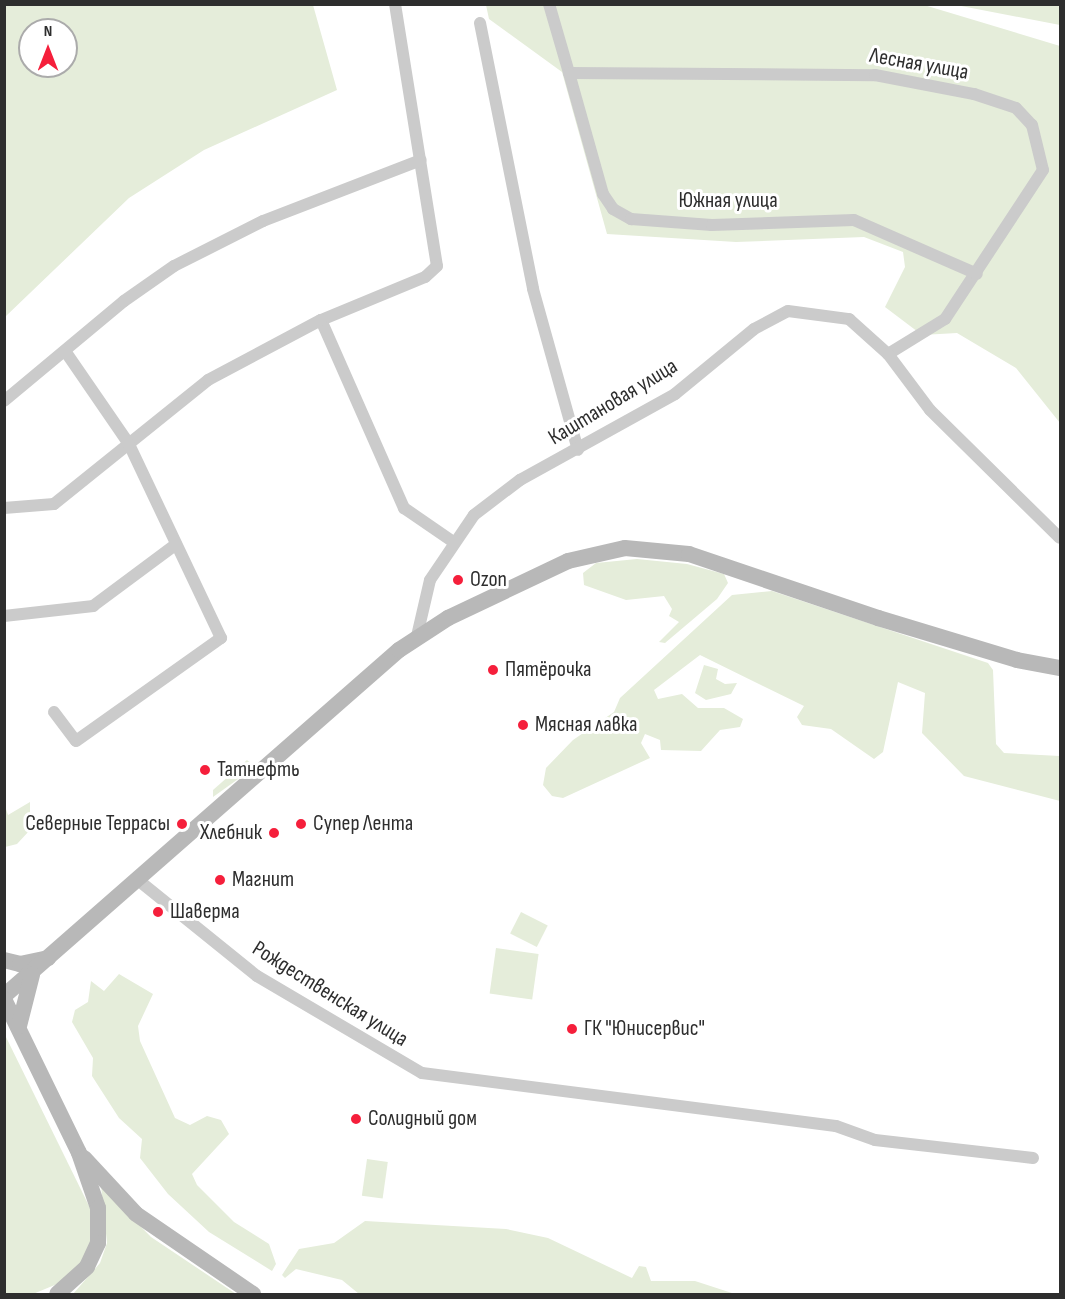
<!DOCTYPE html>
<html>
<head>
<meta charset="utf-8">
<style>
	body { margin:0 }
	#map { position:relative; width:1065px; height:1299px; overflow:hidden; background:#fff; font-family:"Sofia Sans Condensed",sans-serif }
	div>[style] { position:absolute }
	.green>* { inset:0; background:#e5edda; transform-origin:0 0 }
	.street>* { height:12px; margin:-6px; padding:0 6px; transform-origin:6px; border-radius:6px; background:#cbcbcb }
	.secondary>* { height:16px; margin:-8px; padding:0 8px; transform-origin:8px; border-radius:8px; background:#b8b8b8 }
	.dots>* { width:16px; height:16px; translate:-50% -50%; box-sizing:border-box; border:3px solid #fff; border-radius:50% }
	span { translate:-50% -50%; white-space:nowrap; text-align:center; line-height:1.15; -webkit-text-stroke:6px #fff; paint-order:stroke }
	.street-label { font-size:22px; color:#2e2e2e }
	.poi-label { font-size:22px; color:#2e2e2e }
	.left { translate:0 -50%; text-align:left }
	.right { translate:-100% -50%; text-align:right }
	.frame { position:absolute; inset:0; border:6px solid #2e2e2e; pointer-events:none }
	.north { position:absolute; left:18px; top:18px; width:60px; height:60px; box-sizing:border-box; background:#fff; border:2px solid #ababab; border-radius:50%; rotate:0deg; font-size:16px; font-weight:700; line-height:24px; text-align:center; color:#2e2e2e }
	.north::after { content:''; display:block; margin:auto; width:21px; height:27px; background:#f51f3b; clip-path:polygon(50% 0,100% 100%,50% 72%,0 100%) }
</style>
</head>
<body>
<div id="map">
	<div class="green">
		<i style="clip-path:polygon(evenodd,5px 4px,313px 5px,337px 90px,204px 150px,129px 198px,5px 317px,5px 4px,30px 30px,66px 30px,66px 66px,30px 66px,30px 30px)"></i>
		<i style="clip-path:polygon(486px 5px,924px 5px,1060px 46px,1060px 423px,1016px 368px,957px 333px,922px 335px,885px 307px,905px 267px,903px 252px,864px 237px,736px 242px,607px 234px,562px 72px,489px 19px)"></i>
		<i style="clip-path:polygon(955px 5px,1060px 5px,1060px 25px,956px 5px)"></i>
		<i style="clip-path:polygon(637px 559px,687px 564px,724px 574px,728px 583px,717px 599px,665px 643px,659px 642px,679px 622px,669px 616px,672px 609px,664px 596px,626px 600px,584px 585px,583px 573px,596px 563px)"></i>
		<i style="clip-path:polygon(772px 591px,988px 663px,993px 670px,996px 744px,1004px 753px,1060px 756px,1060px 801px,964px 776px,922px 733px,925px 693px,898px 682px,883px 752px,874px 759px,831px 729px,802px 725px,797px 717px,804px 706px,700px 655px,654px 690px,658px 699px,682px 694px,698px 708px,724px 708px,743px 719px,740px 727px,720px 730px,701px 751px,661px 750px,660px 740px,645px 734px,641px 743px,650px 758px,563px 798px,552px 796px,543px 785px,546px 768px,573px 740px,614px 712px,620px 698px,732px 595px)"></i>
		<i style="clip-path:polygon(704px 665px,718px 669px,716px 679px,725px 684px,737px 683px,731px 694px,706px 700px,695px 693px)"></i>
		<i style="clip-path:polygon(247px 760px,255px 767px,213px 797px,213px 790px)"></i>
		<i style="clip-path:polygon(30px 802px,30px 830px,17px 844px,5px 847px,5px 806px,8px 815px)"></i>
		<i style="left:521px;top:912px;width:30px;height:24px;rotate:27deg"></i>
		<i style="left:496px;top:948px;width:43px;height:46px;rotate:8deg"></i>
		<i style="clip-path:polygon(119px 974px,153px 994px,138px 1026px,140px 1041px,175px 1118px,190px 1125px,207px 1116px,221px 1120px,229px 1134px,192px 1174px,197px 1185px,234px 1222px,269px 1244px,276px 1264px,272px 1271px,209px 1232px,168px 1194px,140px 1158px,142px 1139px,119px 1118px,92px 1076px,93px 1058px,72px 1022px,75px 1010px,88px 1002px,91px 981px,104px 991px)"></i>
		<i style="clip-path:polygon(4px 1033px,91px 1210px,92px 1240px,83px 1262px,62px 1282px,33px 1294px,5px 1294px)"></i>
		<i style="left:367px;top:1159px;width:21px;height:37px;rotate:8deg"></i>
		<i style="clip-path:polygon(101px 1186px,151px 1237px,236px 1294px,73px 1294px,100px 1263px,107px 1243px)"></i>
		<i style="clip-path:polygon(365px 1221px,506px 1229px,548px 1238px,632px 1278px,639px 1266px,646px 1267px,651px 1281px,695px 1281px,735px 1294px,359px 1294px,342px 1280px,296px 1269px,285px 1278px,282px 1275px,299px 1249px,334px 1243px)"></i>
	</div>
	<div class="street">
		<i style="left:395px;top:4px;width:265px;rotate:80.9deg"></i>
		<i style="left:437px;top:266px;width:16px;rotate:137deg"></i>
		<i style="left:425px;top:277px;width:113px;rotate:157.5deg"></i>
		<i style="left:321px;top:320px;width:206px;rotate:66.2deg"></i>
		<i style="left:404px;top:508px;width:58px;rotate:34.5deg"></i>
		<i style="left:549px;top:4px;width:72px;rotate:73.8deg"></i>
		<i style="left:569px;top:73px;width:306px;rotate:0.4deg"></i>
		<i style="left:875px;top:75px;width:101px;rotate:10.9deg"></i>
		<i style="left:974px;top:94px;width:44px;rotate:18.4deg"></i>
		<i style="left:1016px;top:108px;width:23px;rotate:47deg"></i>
		<i style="left:1032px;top:125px;width:46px;rotate:76.3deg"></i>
		<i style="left:1043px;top:170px;width:178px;rotate:123.3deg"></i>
		<i style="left:945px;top:319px;width:67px;rotate:148.4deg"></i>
		<i style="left:480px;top:23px;width:271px;rotate:78.7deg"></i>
		<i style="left:533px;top:289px;width:167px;rotate:74.4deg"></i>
		<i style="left:569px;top:73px;width:126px;rotate:74.3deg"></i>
		<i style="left:603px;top:194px;width:18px;rotate:56deg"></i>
		<i style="left:613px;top:209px;width:21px;rotate:29deg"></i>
		<i style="left:631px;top:219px;width:81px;rotate:4.2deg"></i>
		<i style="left:712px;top:225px;width:142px;rotate:-2deg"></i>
		<i style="left:854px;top:220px;width:134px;rotate:23.7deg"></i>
		<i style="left:4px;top:401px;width:156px;rotate:-39.8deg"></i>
		<i style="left:124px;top:301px;width:61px;rotate:-35deg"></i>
		<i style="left:174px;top:266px;width:100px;rotate:-26.8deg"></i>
		<i style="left:263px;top:221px;width:169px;rotate:-21.1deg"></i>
		<i style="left:4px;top:508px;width:50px;rotate:-4.6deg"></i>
		<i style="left:54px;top:504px;width:198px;rotate:-38.8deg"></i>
		<i style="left:208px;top:380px;width:128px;rotate:-28deg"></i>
		<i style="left:4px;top:616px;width:90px;rotate:-6.4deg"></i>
		<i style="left:93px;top:606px;width:102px;rotate:-36.6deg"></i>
		<i style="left:417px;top:636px;width:57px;rotate:-76.9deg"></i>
		<i style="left:430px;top:580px;width:78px;rotate:-55.9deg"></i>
		<i style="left:474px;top:515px;width:58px;rotate:-37.3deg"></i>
		<i style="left:520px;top:480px;width:177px;rotate:-29deg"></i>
		<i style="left:675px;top:394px;width:102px;rotate:-39.4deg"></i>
		<i style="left:754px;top:329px;width:38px;rotate:-28deg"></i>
		<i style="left:788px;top:311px;width:62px;rotate:7.5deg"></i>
		<i style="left:849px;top:319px;width:52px;rotate:41.9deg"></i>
		<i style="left:888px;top:354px;width:70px;rotate:53.1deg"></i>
		<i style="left:930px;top:410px;width:182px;rotate:44.6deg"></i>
		<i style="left:54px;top:712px;width:36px;rotate:53deg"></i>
		<i style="left:76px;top:741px;width:178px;rotate:-35.4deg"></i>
		<i style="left:221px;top:638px;width:215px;rotate:-115.4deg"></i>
		<i style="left:129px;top:444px;width:113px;rotate:-124.5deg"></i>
		<i style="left:138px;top:880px;width:153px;rotate:38.9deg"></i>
		<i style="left:257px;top:976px;width:191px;rotate:30.5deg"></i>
		<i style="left:422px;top:1073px;width:417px;rotate:7.3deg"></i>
		<i style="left:836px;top:1126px;width:41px;rotate:19.7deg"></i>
		<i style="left:875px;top:1140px;width:159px;rotate:6.5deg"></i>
	</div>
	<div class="secondary">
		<i style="left:4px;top:960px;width:16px;rotate:14deg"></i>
		<i style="left:20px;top:964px;width:29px;rotate:-12deg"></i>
		<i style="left:4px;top:996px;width:525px;rotate:-41.22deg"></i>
		<i style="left:399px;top:650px;width:59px;rotate:-33.1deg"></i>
		<i style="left:448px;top:618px;width:133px;rotate:-25.4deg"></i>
		<i style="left:568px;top:561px;width:58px;rotate:-12.8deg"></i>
		<i style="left:625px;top:548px;width:64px;rotate:5.4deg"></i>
		<i style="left:689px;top:554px;width:200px;rotate:18.7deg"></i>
		<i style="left:878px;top:618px;width:145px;rotate:16.8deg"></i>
		<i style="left:1017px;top:660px;width:44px;rotate:10.5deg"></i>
		<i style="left:4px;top:999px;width:171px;rotate:64deg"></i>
		<i style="left:79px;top:1153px;width:58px;rotate:70.9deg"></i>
		<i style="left:98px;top:1208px;width:35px;rotate:90deg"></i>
		<i style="left:98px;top:1243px;width:26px;rotate:115deg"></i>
		<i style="left:87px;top:1267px;width:40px;rotate:138deg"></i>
		<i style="left:19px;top:1026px;width:53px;rotate:-75.7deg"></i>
		<i style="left:84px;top:1158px;width:76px;rotate:47.1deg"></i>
		<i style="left:136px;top:1214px;width:142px;rotate:34.4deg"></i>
	</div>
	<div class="dots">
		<i style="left:458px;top:580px;background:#f51f3b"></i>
		<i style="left:493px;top:670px;background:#f51f3b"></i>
		<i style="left:523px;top:725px;background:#f51f3b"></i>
		<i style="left:205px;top:770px;background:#f51f3b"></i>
		<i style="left:182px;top:824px;background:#f51f3b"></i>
		<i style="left:301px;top:824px;background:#f51f3b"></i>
		<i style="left:274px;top:833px;background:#f51f3b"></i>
		<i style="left:220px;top:880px;background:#f51f3b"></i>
		<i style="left:158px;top:912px;background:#f51f3b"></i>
		<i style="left:572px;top:1029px;background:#f51f3b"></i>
		<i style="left:356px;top:1119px;background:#f51f3b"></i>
	</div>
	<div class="street-label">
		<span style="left:919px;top:64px;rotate:10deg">Лесная улица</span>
		<span style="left:728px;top:201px">Южная улица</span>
		<span style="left:613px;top:402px;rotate:-31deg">Каштановая улица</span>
		<span style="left:330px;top:994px;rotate:32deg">Рождественская улица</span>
	</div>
	<div class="poi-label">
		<span class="left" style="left:470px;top:580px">Ozon</span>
		<span class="left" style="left:505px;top:670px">Пятёрочка</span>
		<span class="left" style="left:535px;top:725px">Мясная лавка</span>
		<span class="left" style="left:217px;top:770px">Татнефть</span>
		<span class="right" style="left:170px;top:824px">Северные Террасы</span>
		<span class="left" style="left:313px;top:824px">Супер Лента</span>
		<span class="right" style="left:262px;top:833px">Хлебник</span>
		<span class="left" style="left:232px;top:880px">Магнит</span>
		<span class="left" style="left:170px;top:912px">Шаверма</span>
		<span class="left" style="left:584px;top:1029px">ГК "Юнисервис"</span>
		<span class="left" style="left:368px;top:1119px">Солидный дом</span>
	</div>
	<div class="frame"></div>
	<div class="north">N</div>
</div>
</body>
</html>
